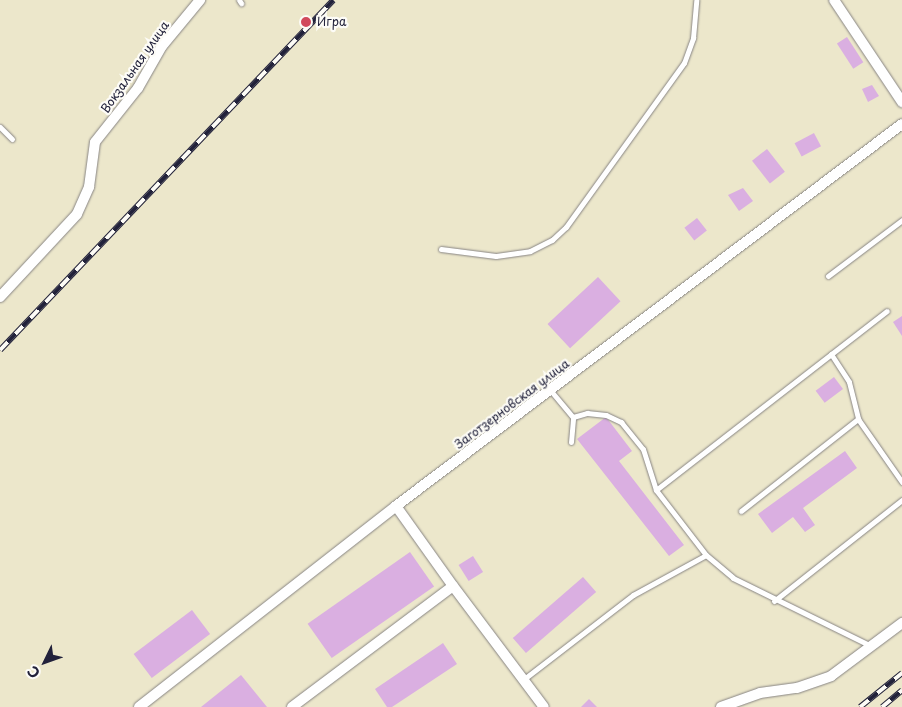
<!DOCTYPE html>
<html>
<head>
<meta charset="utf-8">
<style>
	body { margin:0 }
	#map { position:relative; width:902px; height:707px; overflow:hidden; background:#ece7cb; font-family:"Playpen Sans",sans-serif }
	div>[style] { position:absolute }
	.building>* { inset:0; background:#daafe1; transform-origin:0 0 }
	.roads { filter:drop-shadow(0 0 1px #878483) drop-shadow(0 0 1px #878483) }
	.lane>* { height:5px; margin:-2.5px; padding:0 2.5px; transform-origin:2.5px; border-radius:2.5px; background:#fff }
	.street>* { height:10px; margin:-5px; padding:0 5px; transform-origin:5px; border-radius:5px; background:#fff }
	.rail>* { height:5.5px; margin-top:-2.75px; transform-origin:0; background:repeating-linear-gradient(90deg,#fdfcf7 0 11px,#22223b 0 22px); box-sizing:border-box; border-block:1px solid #22223b }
	.dots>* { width:14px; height:14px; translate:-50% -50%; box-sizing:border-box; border:2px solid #fdfcf7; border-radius:50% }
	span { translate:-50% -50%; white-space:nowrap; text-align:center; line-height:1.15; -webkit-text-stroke:4.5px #fdfcf7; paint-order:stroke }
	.poi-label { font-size:12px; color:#22223b }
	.left { translate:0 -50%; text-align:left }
	.street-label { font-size:12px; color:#22223b }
	.north { position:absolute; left:20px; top:637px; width:50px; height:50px; -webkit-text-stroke:4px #fdfcf7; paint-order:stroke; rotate:228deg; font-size:14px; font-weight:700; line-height:20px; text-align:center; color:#22223b }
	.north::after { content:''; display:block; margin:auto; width:18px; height:22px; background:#22223b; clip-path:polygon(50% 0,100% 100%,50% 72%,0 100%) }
</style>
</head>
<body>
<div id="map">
	<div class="building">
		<i style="left:847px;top:37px;width:30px;height:12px;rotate:57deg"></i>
		<i style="clip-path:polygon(872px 85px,879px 96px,868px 102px,862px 89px)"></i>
		<i style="left:814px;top:133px;width:15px;height:22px;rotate:62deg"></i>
		<i style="left:767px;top:149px;width:29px;height:19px;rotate:52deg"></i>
		<i style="clip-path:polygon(743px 188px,753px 201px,739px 211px,728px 195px)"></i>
		<i style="left:697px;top:218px;width:16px;height:16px;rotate:52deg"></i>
		<i style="left:598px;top:277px;width:33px;height:69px;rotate:47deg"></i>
		<i style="clip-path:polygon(902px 316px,902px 336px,893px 322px)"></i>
		<i style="left:834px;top:377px;width:15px;height:23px;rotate:53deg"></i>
		<i style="clip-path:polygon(606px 417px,632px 451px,619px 461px,684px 545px,669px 556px,577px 439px)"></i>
		<i style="clip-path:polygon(845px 451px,857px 468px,803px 508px,815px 525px,805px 532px,793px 517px,772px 533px,758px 514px)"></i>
		<i style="left:410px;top:552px;width:42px;height:125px;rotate:55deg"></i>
		<i style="left:473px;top:556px;width:19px;height:17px;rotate:58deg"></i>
		<i style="left:583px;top:577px;width:20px;height:93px;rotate:49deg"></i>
		<i style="left:192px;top:610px;width:30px;height:73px;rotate:53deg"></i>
		<i style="clip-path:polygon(443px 643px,457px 664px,392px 707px,387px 707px,375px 689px)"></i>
		<i style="clip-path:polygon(241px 675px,267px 707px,201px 707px)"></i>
		<i style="clip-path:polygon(589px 699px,597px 707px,581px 707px)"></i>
	</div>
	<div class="roads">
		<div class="lane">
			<i style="left:239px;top:0;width:4px;rotate:56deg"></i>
			<i style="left:0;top:127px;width:17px;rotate:45deg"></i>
			<i style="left:441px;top:249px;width:55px;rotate:7.3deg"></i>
			<i style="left:496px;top:256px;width:34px;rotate:-8deg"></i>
			<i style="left:530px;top:251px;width:25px;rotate:-27deg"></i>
			<i style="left:552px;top:240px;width:19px;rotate:-43deg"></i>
			<i style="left:566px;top:227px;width:202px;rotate:-54.3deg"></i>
			<i style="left:684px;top:63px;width:27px;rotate:-70deg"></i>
			<i style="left:693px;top:38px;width:38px;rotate:-85deg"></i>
			<i style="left:828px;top:276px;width:93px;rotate:-37.1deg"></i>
			<i style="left:831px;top:354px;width:33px;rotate:57deg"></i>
			<i style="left:849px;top:382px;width:38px;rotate:76deg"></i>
			<i style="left:858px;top:419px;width:77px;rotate:55.1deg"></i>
			<i style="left:551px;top:391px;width:34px;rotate:50deg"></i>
			<i style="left:573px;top:417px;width:15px;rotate:-16deg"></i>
			<i style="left:587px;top:413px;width:19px;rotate:6deg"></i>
			<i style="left:606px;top:415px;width:17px;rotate:25deg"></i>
			<i style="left:621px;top:422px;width:35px;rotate:51deg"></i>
			<i style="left:643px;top:449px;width:43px;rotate:72.4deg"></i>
			<i style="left:571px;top:442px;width:25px;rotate:-85deg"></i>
			<i style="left:741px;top:511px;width:149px;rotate:-38.2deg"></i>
			<i style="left:706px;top:555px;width:35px;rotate:40deg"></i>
			<i style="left:733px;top:578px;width:154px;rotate:26.2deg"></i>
			<i style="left:774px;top:601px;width:163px;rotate:-38.3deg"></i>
			<i style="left:524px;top:679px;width:138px;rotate:-37.6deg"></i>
			<i style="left:633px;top:595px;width:83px;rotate:-28.7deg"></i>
			<i style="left:706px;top:555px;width:82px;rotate:-127.6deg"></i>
			<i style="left:656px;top:490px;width:292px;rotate:-37.8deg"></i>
		</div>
		<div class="street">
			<i style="left:834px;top:0;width:123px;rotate:56.3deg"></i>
			<i style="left:0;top:297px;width:113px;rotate:-47.1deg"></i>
			<i style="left:77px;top:214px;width:30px;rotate:-66deg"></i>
			<i style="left:89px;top:187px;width:45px;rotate:-82.4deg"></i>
			<i style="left:95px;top:142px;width:69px;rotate:-51.5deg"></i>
			<i style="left:138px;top:88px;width:48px;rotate:-60.3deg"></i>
			<i style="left:162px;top:46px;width:60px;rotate:-50.4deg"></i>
			<i style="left:453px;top:586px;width:151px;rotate:53.1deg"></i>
			<i style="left:139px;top:707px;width:326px;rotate:-38deg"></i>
			<i style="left:396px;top:506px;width:634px;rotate:-37.05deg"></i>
			<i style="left:292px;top:707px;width:201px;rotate:-36.9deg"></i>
			<i style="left:453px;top:586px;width:98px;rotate:-125.5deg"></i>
			<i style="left:721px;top:707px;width:41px;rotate:-19.7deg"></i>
			<i style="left:760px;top:693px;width:37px;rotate:-8deg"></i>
			<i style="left:797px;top:688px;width:36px;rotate:-19deg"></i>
			<i style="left:831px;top:676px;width:89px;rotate:-36.7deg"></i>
		</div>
	</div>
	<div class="rail">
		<i style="left:0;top:350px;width:483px;rotate:-46.4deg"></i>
		<i style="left:860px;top:707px;width:54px;rotate:-39deg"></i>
		<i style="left:882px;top:707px;width:26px;rotate:-40deg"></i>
	</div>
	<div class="dots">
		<i style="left:306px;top:22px;background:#d1495b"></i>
	</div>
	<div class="poi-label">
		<span class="left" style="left:317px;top:22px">Игра</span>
	</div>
	<div class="street-label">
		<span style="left:135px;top:67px;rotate:-55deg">Вокзальная улица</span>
		<span style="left:512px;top:404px;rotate:-37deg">Заготзерновская улица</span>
	</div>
	<div class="north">С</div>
</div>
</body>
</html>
